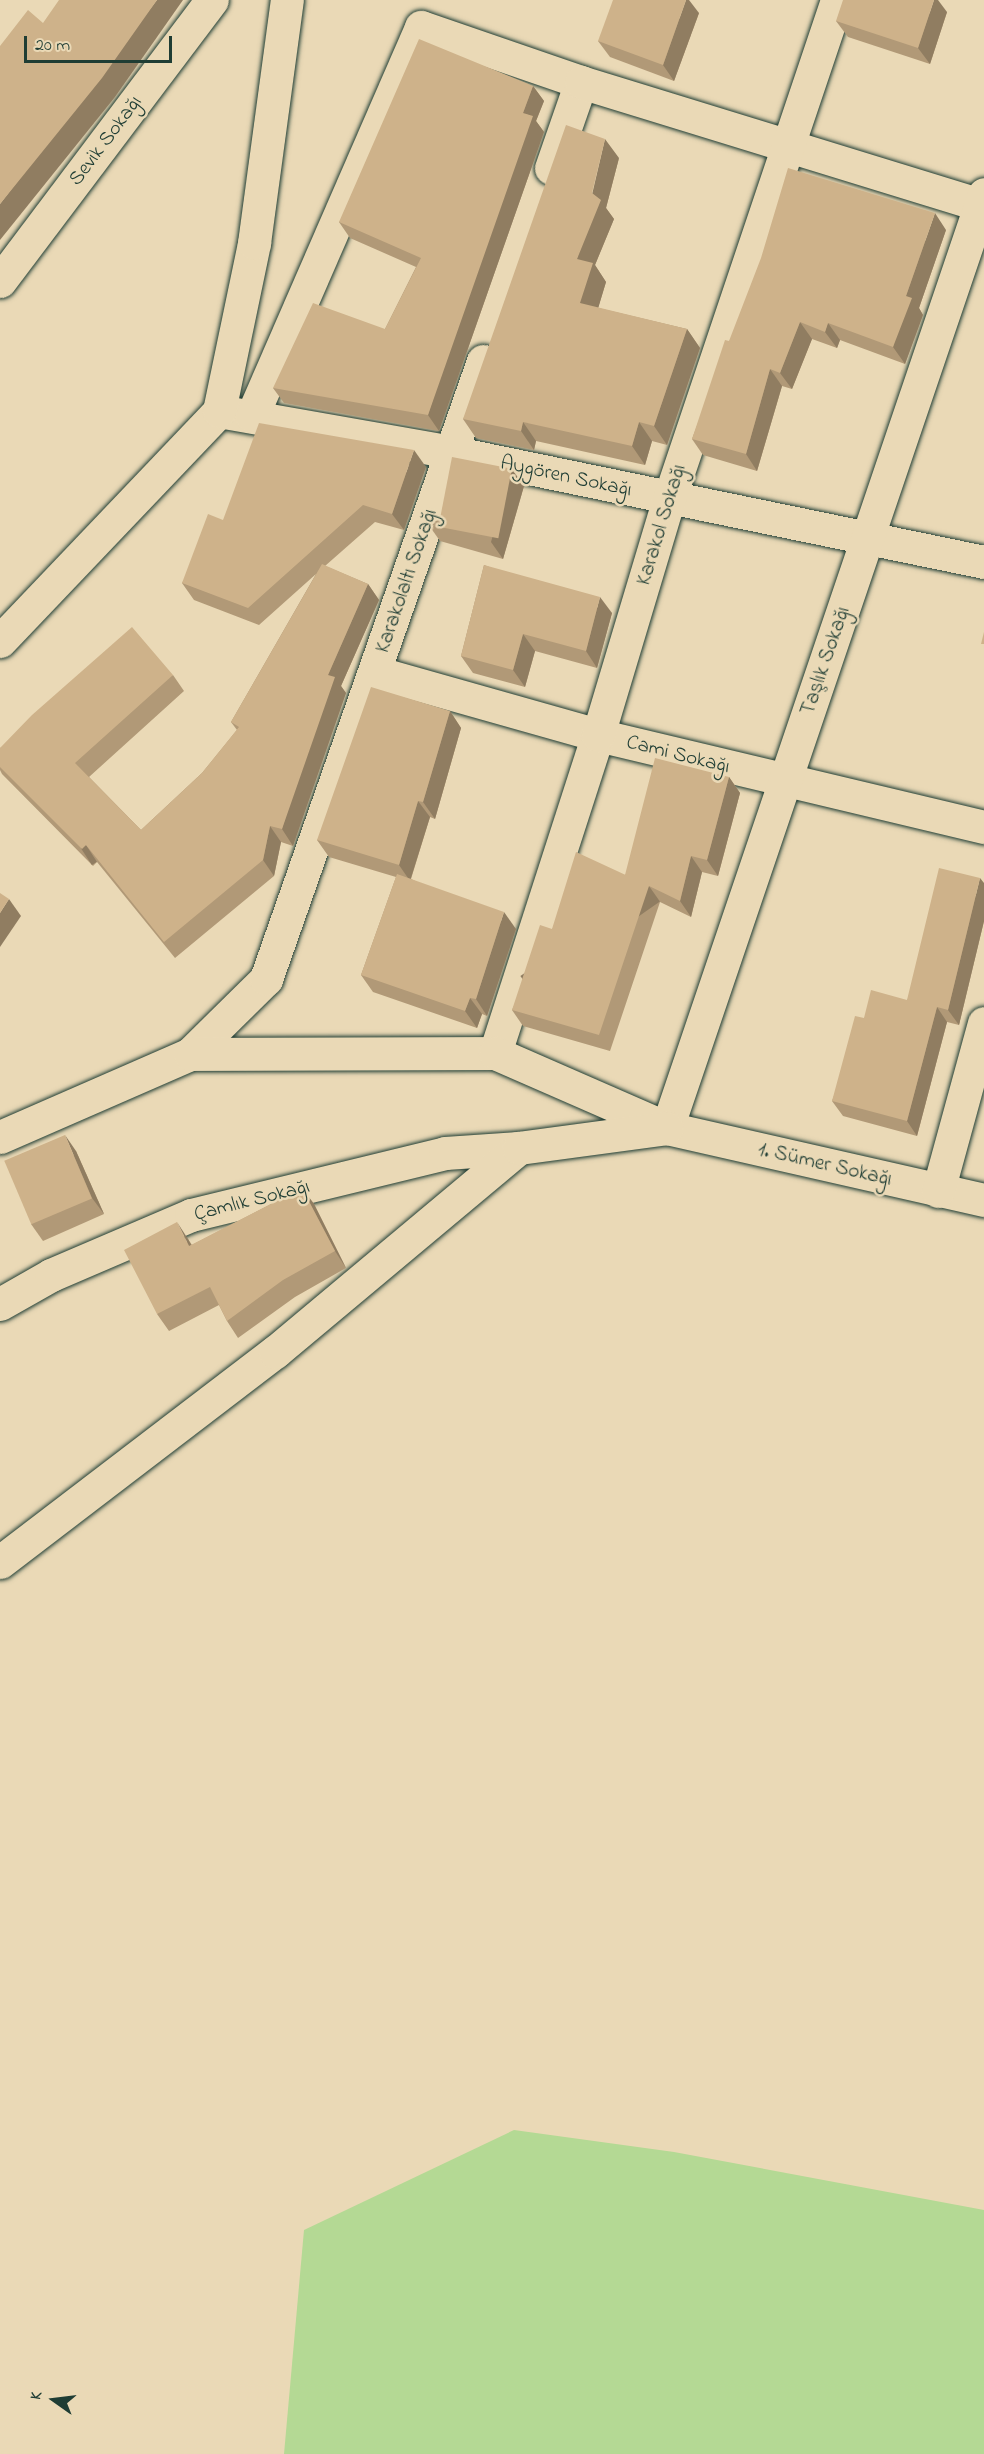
<!DOCTYPE html>
<html>
<head>
<meta charset="utf-8">
<style>
	body { margin:0 }
	#map { position:relative; width:984px; height:2454px; overflow:hidden; background:#ead9b6; font-family:"Indie Flower",sans-serif }
	div>[style] { position:absolute }
	.green>* { inset:0; background:#b4d994 }
	.roads { filter:drop-shadow(0 0 2px #1f3d34) drop-shadow(0 0 2px #1f3d34) }
	.minor>* { height:33px; margin:-16.5px; padding:0 16.5px; transform-origin:16.5px; border-radius:16.5px; background:#ead9b6 }
	.wall>* { inset:0; background:#b19977 }
	.shaded-wall>* { inset:0; background:#907d61; transform-origin:0 0 }
	.building>* { inset:0; background:#ceb28a; transform-origin:0 0 }
	span { translate:-50% -50%; white-space:nowrap; text-align:center; line-height:1.15; -webkit-text-stroke:5px #ead9b6; paint-order:stroke }
	.street-label { font-size:21px; color:#1f3d34 }
	.north { position:absolute; left:24px; top:2370px; width:60px; height:60px; -webkit-text-stroke:4px #ead9b6; paint-order:stroke; rotate:284deg; font-size:16px; font-weight:700; line-height:24px; text-align:center; color:#1f3d34 }
	.north::after { content:''; display:block; margin:auto; width:21px; height:27px; background:#1f3d34; clip-path:polygon(50% 0,100% 100%,50% 72%,0 100%) }
	.scale { position:absolute; left:24px; top:36px; width:148px; height:27px; box-sizing:border-box; border:3px solid #1f3d34; border-top:0; padding-left:8px; font-size:18px; line-height:21px; white-space:nowrap; color:#1f3d34; -webkit-text-stroke:4px #ead9b6; paint-order:stroke }
</style>
</head>
<body>
<div id="map">
	<div class="green">
		<i style="clip-path:polygon(514px 2130px,674px 2152px,984px 2210px,984px 2454px,284px 2454px,304px 2230px)"></i>
	</div>
	<div class="roads">
		<div class="minor">
			<i style="left:551px;top:168px;width:91px;rotate:-70.8deg"></i>
			<i style="left:0;top:281px;width:352px;rotate:-53deg"></i>
			<i style="left:219px;top:411px;width:236px;rotate:10deg"></i>
			<i style="left:451px;top:452px;width:544px;rotate:11.66deg"></i>
			<i style="left:252px;top:416px;width:424px;rotate:-66.5deg"></i>
			<i style="left:421px;top:27px;width:169px;rotate:19deg"></i>
			<i style="left:581px;top:82px;width:422px;rotate:17.1deg"></i>
			<i style="left:0;top:641px;width:318px;rotate:-46.4deg"></i>
			<i style="left:219px;top:411px;width:172px;rotate:-78.2deg"></i>
			<i style="left:254px;top:243px;width:245px;rotate:-82.3deg"></i>
			<i style="left:375px;top:672px;width:232px;rotate:15.8deg"></i>
			<i style="left:598px;top:735px;width:397px;rotate:13.4deg"></i>
			<i style="left:495px;top:1053px;width:334px;rotate:-72.1deg"></i>
			<i style="left:598px;top:735px;width:246px;rotate:-73.3deg"></i>
			<i style="left:669px;top:499px;width:527px;rotate:-71.39deg"></i>
			<i style="left:190px;top:1054px;width:107px;rotate:-44.6deg"></i>
			<i style="left:266px;top:979px;width:655px;rotate:-70.65deg"></i>
			<i style="left:667px;top:1128px;width:986px;rotate:-71.25deg"></i>
			<i style="left:0;top:1137px;width:207px;rotate:-23.6deg"></i>
			<i style="left:190px;top:1054px;width:305px;rotate:-0.2deg"></i>
			<i style="left:495px;top:1053px;width:188px;rotate:23.6deg"></i>
			<i style="left:667px;top:1128px;width:325px;rotate:12.8deg"></i>
			<i style="left:938px;top:1191px;width:174px;rotate:-74.7deg"></i>
			<i style="left:0;top:1304px;width:59px;rotate:-29.6deg"></i>
			<i style="left:51px;top:1275px;width:152px;rotate:-23.2deg"></i>
			<i style="left:191px;top:1215px;width:261px;rotate:-13.7deg"></i>
			<i style="left:445px;top:1153px;width:74px;rotate:-3.9deg"></i>
			<i style="left:0;top:1562px;width:346px;rotate:-37.4deg"></i>
			<i style="left:275px;top:1352px;width:318px;rotate:-39.9deg"></i>
			<i style="left:519px;top:1148px;width:149px;rotate:-7.7deg"></i>
		</div>
	</div>
	<div class="wall">
		<i style="clip-path:polygon(947px 12px,930px 64px,848px 37px,836px 21px)"></i>
		<i style="clip-path:polygon(699px 13px,674px 81px,610px 57px,598px 41px)"></i>
		<i style="clip-path:polygon(533px 86px,544px 101px,536px 121px,544px 132px,439px 431px,284px 403px,273px 388px,385px 329px,416px 267px,350px 238px,339px 222px)"></i>
		<i style="clip-path:polygon(619px 158px,606px 208px,614px 219px,595px 265px,606px 282px,598px 308px,687px 329px,700px 348px,667px 445px,652px 441px,645px 465px,536px 441px,534px 450px,476px 438px,463px 419px)"></i>
		<i style="clip-path:polygon(946px 230px,919px 308px,923px 315px,905px 364px,840px 340px,837px 348px,812px 339px,792px 389px,782px 386px,757px 471px,703px 455px,692px 439px,729px 341px)"></i>
		<i style="clip-path:polygon(426px 467px,404px 530px,375px 522px,325px 566px,368px 584px,379px 600px,341px 686px,346px 693px,293px 846px,281px 842px,274px 876px,175px 958px,97px 862px,93px 866px,2px 774px,0 770px,0 748px,173px 675px,184px 691px,89px 777px,141px 830px,202px 773px,237px 730px,231px 722px,316px 574px,259px 625px,194px 600px,182px 583px,223px 520px)"></i>
		<i style="clip-path:polygon(524px 486px,503px 559px,440px 541px,428px 524px)"></i>
		<i style="clip-path:polygon(484px 565px,612px 613px,597px 668px,535px 651px,525px 687px,473px 673px,461px 656px)"></i>
		<i style="clip-path:polygon(450px 711px,461px 728px,435px 819px,430px 817px,411px 879px,516px 929px,487px 1016px,482px 1014px,477px 1028px,373px 992px,361px 975px,396px 877px,329px 857px,317px 840px)"></i>
		<i style="clip-path:polygon(729px 777px,740px 793px,718px 876px,702px 872px,691px 917px,660px 902px,610px 1051px,523px 1026px,512px 1010px,552px 929px,625px 875px)"></i>
		<i style="clip-path:polygon(984px 883px,984px 921px,959px 1025px,947px 1022px,917px 1136px,843px 1116px,832px 1101px,864px 1018px,907px 1000px)"></i>
		<i style="clip-path:polygon(76px 1151px,104px 1214px,43px 1241px,31px 1224px)"></i>
		<i style="clip-path:polygon(302px 1188px,314px 1204px,346px 1268px,295px 1297px,238px 1338px,227px 1321px,219px 1305px,169px 1331px,157px 1314px,188px 1239px,192px 1245px)"></i>
	</div>
	<div class="shaded-wall">
		<i style="clip-path:polygon(157px 0,183px 0,115px 97px,0 240px,0 204px)"></i>
		<i style="clip-path:polygon(686px 0,689px 0,699px 13px,674px 81px,663px 65px)"></i>
		<i style="clip-path:polygon(934px 0,938px 0,947px 12px,930px 64px,918px 48px)"></i>
		<i style="clip-path:polygon(533px 86px,544px 101px,536px 121px,544px 132px,439px 431px,428px 415px,523px 113px)"></i>
		<i style="clip-path:polygon(605px 139px,619px 158px,606px 208px,614px 219px,595px 265px,606px 282px,594px 322px,580px 303px,577px 259px)"></i>
		<i style="clip-path:polygon(935px 213px,946px 230px,919px 308px,923px 315px,905px 364px,893px 347px,906px 296px)"></i>
		<i style="clip-path:polygon(800px 322px,812px 339px,792px 389px,780px 373px)"></i>
		<i style="clip-path:polygon(828px 323px,840px 340px,837px 348px,825px 332px)"></i>
		<i style="clip-path:polygon(687px 329px,700px 348px,667px 445px,654px 426px)"></i>
		<i style="clip-path:polygon(770px 369px,782px 386px,757px 471px,746px 454px)"></i>
		<i style="clip-path:polygon(523px 422px,536px 441px,534px 450px,521px 431px)"></i>
		<i style="clip-path:polygon(639px 422px,652px 441px,645px 465px,632px 446px)"></i>
		<i style="clip-path:polygon(414px 450px,426px 467px,404px 530px,392px 514px)"></i>
		<i style="clip-path:polygon(512px 469px,524px 486px,503px 559px,491px 542px)"></i>
		<i style="clip-path:polygon(368px 584px,379px 600px,341px 686px,346px 693px,293px 846px,282px 829px,328px 675px)"></i>
		<i style="clip-path:polygon(600px 597px,612px 613px,597px 668px,586px 651px)"></i>
		<i style="clip-path:polygon(523px 634px,535px 651px,525px 687px,513px 670px)"></i>
		<i style="clip-path:polygon(450px 711px,461px 728px,435px 819px,423px 802px)"></i>
		<i style="clip-path:polygon(729px 777px,740px 793px,718px 876px,707px 860px)"></i>
		<i style="clip-path:polygon(418px 801px,430px 817px,410px 881px,399px 865px)"></i>
		<i style="clip-path:polygon(270px 826px,281px 842px,274px 876px,263px 860px)"></i>
		<i style="left:86px;top:845px;width:20px;height:6px;rotate:57deg"></i>
		<i style="clip-path:polygon(691px 856px,702px 872px,691px 917px,680px 901px)"></i>
		<i style="clip-path:polygon(980px 878px,984px 883px,984px 921px,959px 1025px,948px 1010px)"></i>
		<i style="left:649px;top:886px;width:19px;height:157px;rotate:55deg"></i>
		<i style="clip-path:polygon(9px 899px,21px 916px,0 947px,0 913px)"></i>
		<i style="clip-path:polygon(504px 912px,516px 929px,487px 1016px,476px 999px)"></i>
		<i style="clip-path:polygon(470px 998px,482px 1014px,477px 1028px,465px 1011px)"></i>
		<i style="clip-path:polygon(937px 1007px,947px 1022px,917px 1136px,907px 1121px)"></i>
		<i style="clip-path:polygon(65px 1135px,76px 1151px,104px 1214px,92px 1198px)"></i>
		<i style="clip-path:polygon(302px 1188px,314px 1204px,346px 1268px,335px 1251px)"></i>
		<i style="clip-path:polygon(177px 1222px,188px 1239px,201px 1263px,189px 1246px)"></i>
	</div>
	<div class="building">
		<i style="clip-path:polygon(59px 0,157px 0,102px 78px,0 204px,0 46px,28px 10px,43px 23px)"></i>
		<i style="clip-path:polygon(613px 0,686px 0,663px 65px,598px 41px)"></i>
		<i style="clip-path:polygon(843px 0,934px 0,918px 48px,836px 21px)"></i>
		<i style="clip-path:polygon(419px 39px,533px 86px,523px 113px,533px 116px,428px 415px,273px 388px,313px 303px,385px 329px,421px 258px,339px 222px)"></i>
		<i style="clip-path:polygon(566px 125px,605px 139px,592px 193px,601px 200px,577px 259px,593px 263px,580px 303px,687px 329px,654px 426px,639px 422px,632px 446px,523px 422px,521px 431px,463px 419px)"></i>
		<i style="clip-path:polygon(788px 168px,935px 213px,906px 296px,912px 298px,893px 347px,828px 323px,825px 332px,800px 322px,780px 373px,770px 369px,746px 454px,692px 439px,725px 340px,729px 341px,761px 258px)"></i>
		<i style="clip-path:polygon(259px 423px,414px 450px,392px 514px,363px 505px,248px 608px,182px 583px,208px 514px,223px 520px)"></i>
		<i style="left:452px;top:457px;width:61px;height:71px;rotate:11deg"></i>
		<i style="clip-path:polygon(322px 564px,368px 584px,328px 675px,335px 677px,282px 829px,270px 826px,263px 860px,164px 942px,86px 845px,82px 849px,0 767px,0 748px,32px 715px,132px 627px,173px 675px,75px 763px,141px 830px,202px 773px,239px 727px,231px 722px)"></i>
		<i style="clip-path:polygon(484px 565px,600px 597px,586px 651px,523px 634px,513px 670px,461px 656px)"></i>
		<i style="clip-path:polygon(984px 632px,984px 644px,981px 644px)"></i>
		<i style="clip-path:polygon(371px 687px,450px 711px,423px 802px,418px 801px,399px 865px,317px 840px)"></i>
		<i style="clip-path:polygon(655px 758px,729px 777px,707px 860px,691px 856px,680px 901px,649px 886px,599px 1035px,512px 1010px,540px 925px,552px 929px,576px 852px,630px 877px,625px 875px)"></i>
		<i style="clip-path:polygon(939px 868px,980px 878px,948px 1010px,937px 1007px,907px 1121px,832px 1101px,855px 1016px,864px 1018px,871px 990px,907px 1000px)"></i>
		<i style="clip-path:polygon(397px 874px,504px 912px,476px 999px,470px 998px,465px 1011px,361px 975px)"></i>
		<i style="clip-path:polygon(0 893px,9px 899px,0 913px)"></i>
		<i style="left:65px;top:1135px;width:69px;height:66px;rotate:67deg"></i>
		<i style="clip-path:polygon(302px 1188px,335px 1251px,283px 1280px,227px 1321px,210px 1287px,157px 1314px,124px 1250px,177px 1222px,189px 1246px)"></i>
	</div>
	<div class="street-label">
		<span style="left:106px;top:141px;rotate:-53deg">Sevik Sokağı</span>
		<span style="left:566px;top:477px;rotate:12deg">Aygören Sokağı</span>
		<span style="left:662px;top:525px;rotate:-73deg">Karakol Sokağı</span>
		<span style="left:407px;top:581px;rotate:-71deg">Karakolaltı Sokağı</span>
		<span style="left:826px;top:661px;rotate:-71deg">Taşlık Sokağı</span>
		<span style="left:678px;top:755px;rotate:14deg">Cami Sokağı</span>
		<span style="left:825px;top:1165px;rotate:13deg">1. Sümer Sokağı</span>
		<span style="left:252px;top:1201px;rotate:-14deg">Çamlık Sokağı</span>
	</div>
	<div class="north">K</div>
	<div class="scale">20 m</div>
</div>
</body>
</html>
